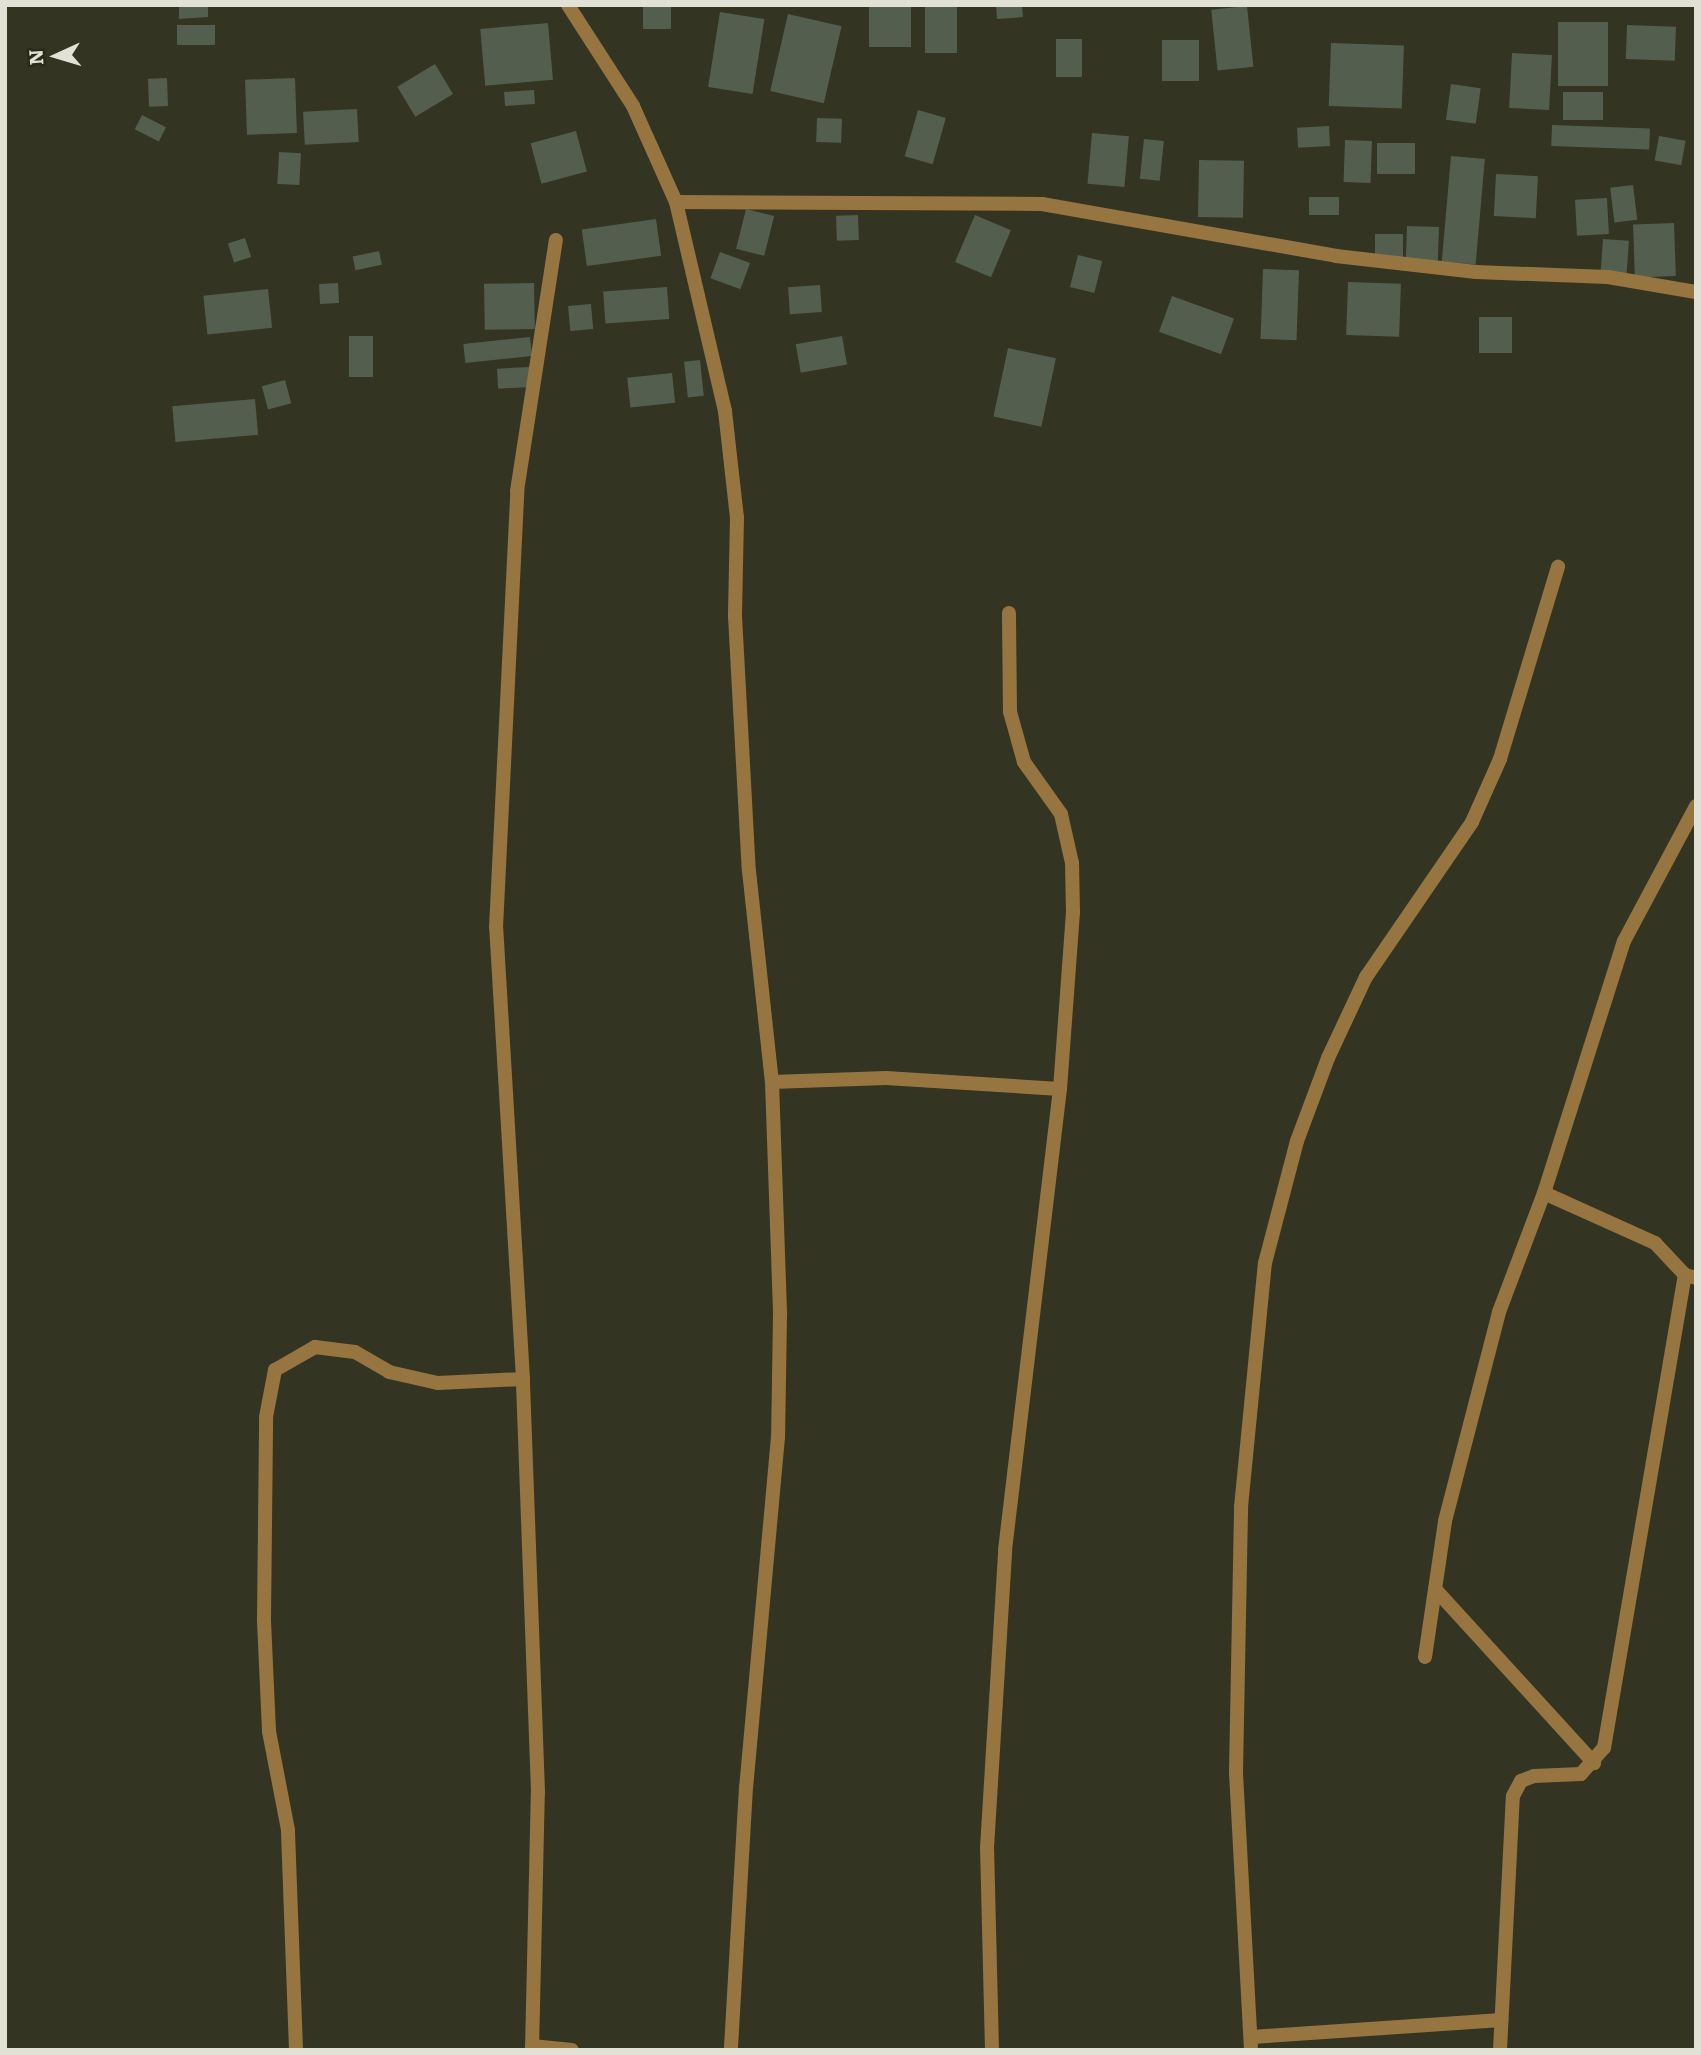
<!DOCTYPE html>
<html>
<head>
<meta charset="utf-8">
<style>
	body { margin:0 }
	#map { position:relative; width:1701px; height:2055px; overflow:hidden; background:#343422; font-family:Literata,serif }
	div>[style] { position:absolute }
	.building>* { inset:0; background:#535e4e; transform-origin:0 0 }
	.street>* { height:14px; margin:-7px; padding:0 7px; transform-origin:7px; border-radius:7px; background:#967540 }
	span { translate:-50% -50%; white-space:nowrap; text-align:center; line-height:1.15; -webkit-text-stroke:5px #2a2a18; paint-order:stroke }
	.frame { position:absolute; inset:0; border:7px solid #e1e1d5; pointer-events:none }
	.north { position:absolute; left:21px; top:21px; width:70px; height:70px; -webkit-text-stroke:5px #2a2a18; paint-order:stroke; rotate:266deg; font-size:19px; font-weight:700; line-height:28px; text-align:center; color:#e1e1d5 }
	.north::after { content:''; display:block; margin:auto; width:24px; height:32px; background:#e1e1d5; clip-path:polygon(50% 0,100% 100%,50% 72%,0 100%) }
</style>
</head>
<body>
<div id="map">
	<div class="building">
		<i style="clip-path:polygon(179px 5px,208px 5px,208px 17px,179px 19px)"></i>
		<i style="left:643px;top:5px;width:28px;height:24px"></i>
		<i style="left:869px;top:5px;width:42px;height:42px"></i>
		<i style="left:925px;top:5px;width:32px;height:48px"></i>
		<i style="clip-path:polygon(996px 5px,1022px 5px,1023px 17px,997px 19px)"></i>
		<i style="left:1247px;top:6px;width:61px;height:36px;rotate:84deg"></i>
		<i style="left:720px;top:12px;width:45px;height:76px;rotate:9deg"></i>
		<i style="left:788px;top:14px;width:55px;height:79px;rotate:13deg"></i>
		<i style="left:1558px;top:22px;width:50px;height:64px"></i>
		<i style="left:548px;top:23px;width:57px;height:68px;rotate:85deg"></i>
		<i style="left:177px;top:25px;width:38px;height:20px"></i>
		<i style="left:1627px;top:25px;width:49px;height:34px;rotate:2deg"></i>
		<i style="left:1056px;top:39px;width:26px;height:38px"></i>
		<i style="left:1199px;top:40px;width:41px;height:37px;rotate:90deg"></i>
		<i style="left:1331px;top:43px;width:73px;height:63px;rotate:2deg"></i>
		<i style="left:1512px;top:53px;width:40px;height:55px;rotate:3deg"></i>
		<i style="left:435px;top:64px;width:35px;height:44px;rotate:59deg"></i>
		<i style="left:167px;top:78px;width:28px;height:19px;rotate:88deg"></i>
		<i style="left:295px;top:78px;width:55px;height:50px;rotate:88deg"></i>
		<i style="left:1451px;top:84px;width:30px;height:36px;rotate:8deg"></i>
		<i style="left:534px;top:90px;width:14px;height:30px;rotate:86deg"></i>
		<i style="left:1603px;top:92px;width:28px;height:40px;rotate:90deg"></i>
		<i style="left:357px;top:109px;width:33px;height:54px;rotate:87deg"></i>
		<i style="left:918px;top:110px;width:29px;height:48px;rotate:16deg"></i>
		<i style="left:142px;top:115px;width:27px;height:16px;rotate:27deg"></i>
		<i style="left:817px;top:118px;width:25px;height:24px;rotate:2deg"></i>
		<i style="left:1552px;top:125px;width:98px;height:21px;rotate:2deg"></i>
		<i style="left:1329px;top:126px;width:20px;height:32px;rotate:87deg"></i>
		<i style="left:576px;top:131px;width:42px;height:47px;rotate:75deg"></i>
		<i style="left:1092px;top:133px;width:37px;height:51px;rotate:5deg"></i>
		<i style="left:1659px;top:136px;width:27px;height:25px;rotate:10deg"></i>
		<i style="left:1144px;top:139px;width:20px;height:40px;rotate:6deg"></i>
		<i style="left:1345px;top:140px;width:27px;height:42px;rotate:2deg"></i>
		<i style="left:1377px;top:143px;width:38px;height:31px"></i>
		<i style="left:279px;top:152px;width:22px;height:32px;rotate:3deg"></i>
		<i style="left:1451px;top:156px;width:34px;height:106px;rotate:5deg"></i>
		<i style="left:1199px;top:160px;width:45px;height:57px;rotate:1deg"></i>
		<i style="left:1496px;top:174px;width:42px;height:42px;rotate:3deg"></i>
		<i style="left:1633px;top:185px;width:35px;height:23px;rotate:83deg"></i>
		<i style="left:1309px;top:197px;width:30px;height:18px"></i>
		<i style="left:1607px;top:198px;width:36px;height:32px;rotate:87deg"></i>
		<i style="left:746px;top:209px;width:29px;height:41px;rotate:14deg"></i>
		<i style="left:858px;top:215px;width:25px;height:22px;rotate:88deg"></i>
		<i style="left:975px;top:215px;width:39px;height:51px;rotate:23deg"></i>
		<i style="left:656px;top:219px;width:37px;height:75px;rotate:82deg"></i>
		<i style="left:1674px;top:223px;width:53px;height:41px;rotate:88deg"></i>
		<i style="left:1407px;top:226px;width:32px;height:35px;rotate:2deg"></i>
		<i style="left:1375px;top:234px;width:28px;height:23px"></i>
		<i style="left:245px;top:238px;width:20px;height:18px;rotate:72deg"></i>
		<i style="left:1603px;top:239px;width:26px;height:35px;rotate:4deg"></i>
		<i style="left:379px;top:251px;width:14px;height:27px;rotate:78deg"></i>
		<i style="left:720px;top:252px;width:32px;height:28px;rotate:20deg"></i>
		<i style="left:1078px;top:255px;width:25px;height:33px;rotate:14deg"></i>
		<i style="left:1263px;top:269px;width:36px;height:70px;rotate:2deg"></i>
		<i style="left:1348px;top:282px;width:53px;height:53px;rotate:2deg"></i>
		<i style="left:338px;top:283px;width:20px;height:19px;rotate:87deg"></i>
		<i style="left:534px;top:283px;width:46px;height:50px;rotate:89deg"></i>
		<i style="left:820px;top:285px;width:27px;height:32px;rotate:86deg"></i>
		<i style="left:667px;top:287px;width:32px;height:64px;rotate:86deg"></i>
		<i style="left:268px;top:289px;width:39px;height:65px;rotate:84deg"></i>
		<i style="left:1172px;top:296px;width:66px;height:38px;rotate:20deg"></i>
		<i style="left:591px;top:304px;width:25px;height:23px;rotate:85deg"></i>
		<i style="left:1479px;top:317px;width:33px;height:36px"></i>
		<i style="left:349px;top:336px;width:24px;height:41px"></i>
		<i style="left:842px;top:336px;width:29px;height:47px;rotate:80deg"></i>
		<i style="left:530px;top:337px;width:19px;height:67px;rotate:84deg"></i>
		<i style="left:1008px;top:348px;width:49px;height:70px;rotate:12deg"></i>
		<i style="left:700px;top:360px;width:36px;height:16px;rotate:84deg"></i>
		<i style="left:529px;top:367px;width:20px;height:32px;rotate:87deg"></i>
		<i style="left:672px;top:373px;width:30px;height:45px;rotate:84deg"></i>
		<i style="left:285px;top:380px;width:24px;height:24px;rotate:75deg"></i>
		<i style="left:255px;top:399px;width:36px;height:83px;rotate:85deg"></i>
	</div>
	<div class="street">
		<i style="left:568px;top:5px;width:120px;rotate:57.2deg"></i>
		<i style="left:633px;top:106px;width:105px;rotate:65.9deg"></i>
		<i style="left:676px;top:202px;width:215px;rotate:76.8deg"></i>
		<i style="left:725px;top:411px;width:108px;rotate:83.6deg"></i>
		<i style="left:737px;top:518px;width:98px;rotate:91.2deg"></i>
		<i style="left:735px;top:616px;width:255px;rotate:86.9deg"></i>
		<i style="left:749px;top:871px;width:212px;rotate:83.8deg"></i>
		<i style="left:772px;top:1082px;width:233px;rotate:88deg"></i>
		<i style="left:780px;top:1315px;width:122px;rotate:90.9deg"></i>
		<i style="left:778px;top:1437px;width:351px;rotate:95.2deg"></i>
		<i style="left:746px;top:1787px;width:263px;rotate:93.3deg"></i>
		<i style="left:676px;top:202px;width:366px;rotate:0.3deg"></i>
		<i style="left:1042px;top:204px;width:299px;rotate:10deg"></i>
		<i style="left:1336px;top:256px;width:141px;rotate:6.5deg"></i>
		<i style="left:1476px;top:272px;width:132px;rotate:2.2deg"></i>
		<i style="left:1608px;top:277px;width:89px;rotate:9.7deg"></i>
		<i style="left:772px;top:1082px;width:114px;rotate:-2deg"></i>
		<i style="left:886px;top:1078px;width:174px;rotate:3.6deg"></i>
		<i style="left:1544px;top:1193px;width:122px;rotate:24.2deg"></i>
		<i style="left:1655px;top:1243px;width:44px;rotate:46.8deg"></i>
		<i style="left:1685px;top:1275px;width:11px;rotate:15deg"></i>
		<i style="left:1435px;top:1589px;width:236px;rotate:47.6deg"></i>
		<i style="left:1425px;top:1657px;width:137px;rotate:-81.6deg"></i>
		<i style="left:1445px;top:1521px;width:216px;rotate:-75.5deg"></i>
		<i style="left:1499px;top:1312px;width:127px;rotate:-69.3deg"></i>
		<i style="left:1544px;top:1193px;width:264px;rotate:-72.4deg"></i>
		<i style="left:1624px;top:941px;width:153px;rotate:-61.9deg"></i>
		<i style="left:1252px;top:2037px;width:250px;rotate:-3.9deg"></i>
		<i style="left:532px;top:2046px;width:40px;rotate:5.7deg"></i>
		<i style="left:296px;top:2050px;width:220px;rotate:-92.1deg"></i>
		<i style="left:288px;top:1830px;width:101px;rotate:-100.9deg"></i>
		<i style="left:269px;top:1731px;width:112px;rotate:-92.6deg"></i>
		<i style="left:264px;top:1619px;width:202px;rotate:-89.4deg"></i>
		<i style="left:266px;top:1417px;width:48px;rotate:-79.2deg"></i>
		<i style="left:275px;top:1370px;width:46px;rotate:-29.9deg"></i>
		<i style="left:315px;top:1347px;width:40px;rotate:7.1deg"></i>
		<i style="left:355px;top:1352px;width:39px;rotate:30deg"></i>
		<i style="left:389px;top:1372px;width:50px;rotate:12.7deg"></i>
		<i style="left:438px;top:1383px;width:85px;rotate:-2.7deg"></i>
		<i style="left:532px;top:2050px;width:258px;rotate:-88.7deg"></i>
		<i style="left:538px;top:1792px;width:413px;rotate:-92.1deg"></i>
		<i style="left:523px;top:1379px;width:452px;rotate:-93.4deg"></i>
		<i style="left:496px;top:928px;width:438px;rotate:-87.2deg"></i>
		<i style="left:517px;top:491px;width:254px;rotate:-81.2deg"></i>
		<i style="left:992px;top:2050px;width:202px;rotate:-91.4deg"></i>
		<i style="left:987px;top:1848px;width:299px;rotate:-86.5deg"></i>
		<i style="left:1005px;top:1550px;width:464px;rotate:-83.2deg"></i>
		<i style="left:1060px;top:1089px;width:176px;rotate:-85.8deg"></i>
		<i style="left:1073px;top:913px;width:50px;rotate:-91.1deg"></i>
		<i style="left:1072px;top:863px;width:50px;rotate:-102.7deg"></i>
		<i style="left:1061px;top:814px;width:64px;rotate:-125.4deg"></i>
		<i style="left:1024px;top:762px;width:52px;rotate:-105.6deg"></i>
		<i style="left:1010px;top:712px;width:99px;rotate:-90.6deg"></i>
		<i style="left:1251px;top:2050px;width:278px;rotate:-93.1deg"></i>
		<i style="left:1236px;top:1772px;width:265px;rotate:-88.9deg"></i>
		<i style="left:1241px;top:1507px;width:245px;rotate:-84.4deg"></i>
		<i style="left:1265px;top:1263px;width:126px;rotate:-75.3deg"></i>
		<i style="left:1297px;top:1141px;width:89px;rotate:-69.5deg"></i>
		<i style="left:1328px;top:1058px;width:89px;rotate:-64.9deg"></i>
		<i style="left:1366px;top:977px;width:188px;rotate:-55.6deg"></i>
		<i style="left:1472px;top:822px;width:69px;rotate:-66deg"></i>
		<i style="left:1500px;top:759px;width:201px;rotate:-73.2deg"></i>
		<i style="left:1500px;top:2050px;width:254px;rotate:-87.1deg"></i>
		<i style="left:1513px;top:1796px;width:17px;rotate:-62deg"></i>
		<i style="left:1521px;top:1781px;width:14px;rotate:-21deg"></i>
		<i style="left:1534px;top:1776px;width:47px;rotate:-2.4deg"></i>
		<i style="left:1581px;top:1774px;width:35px;rotate:-49deg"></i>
		<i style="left:1604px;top:1748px;width:480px;rotate:-80.3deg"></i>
	</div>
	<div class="frame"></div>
	<div class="north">N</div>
</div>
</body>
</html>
